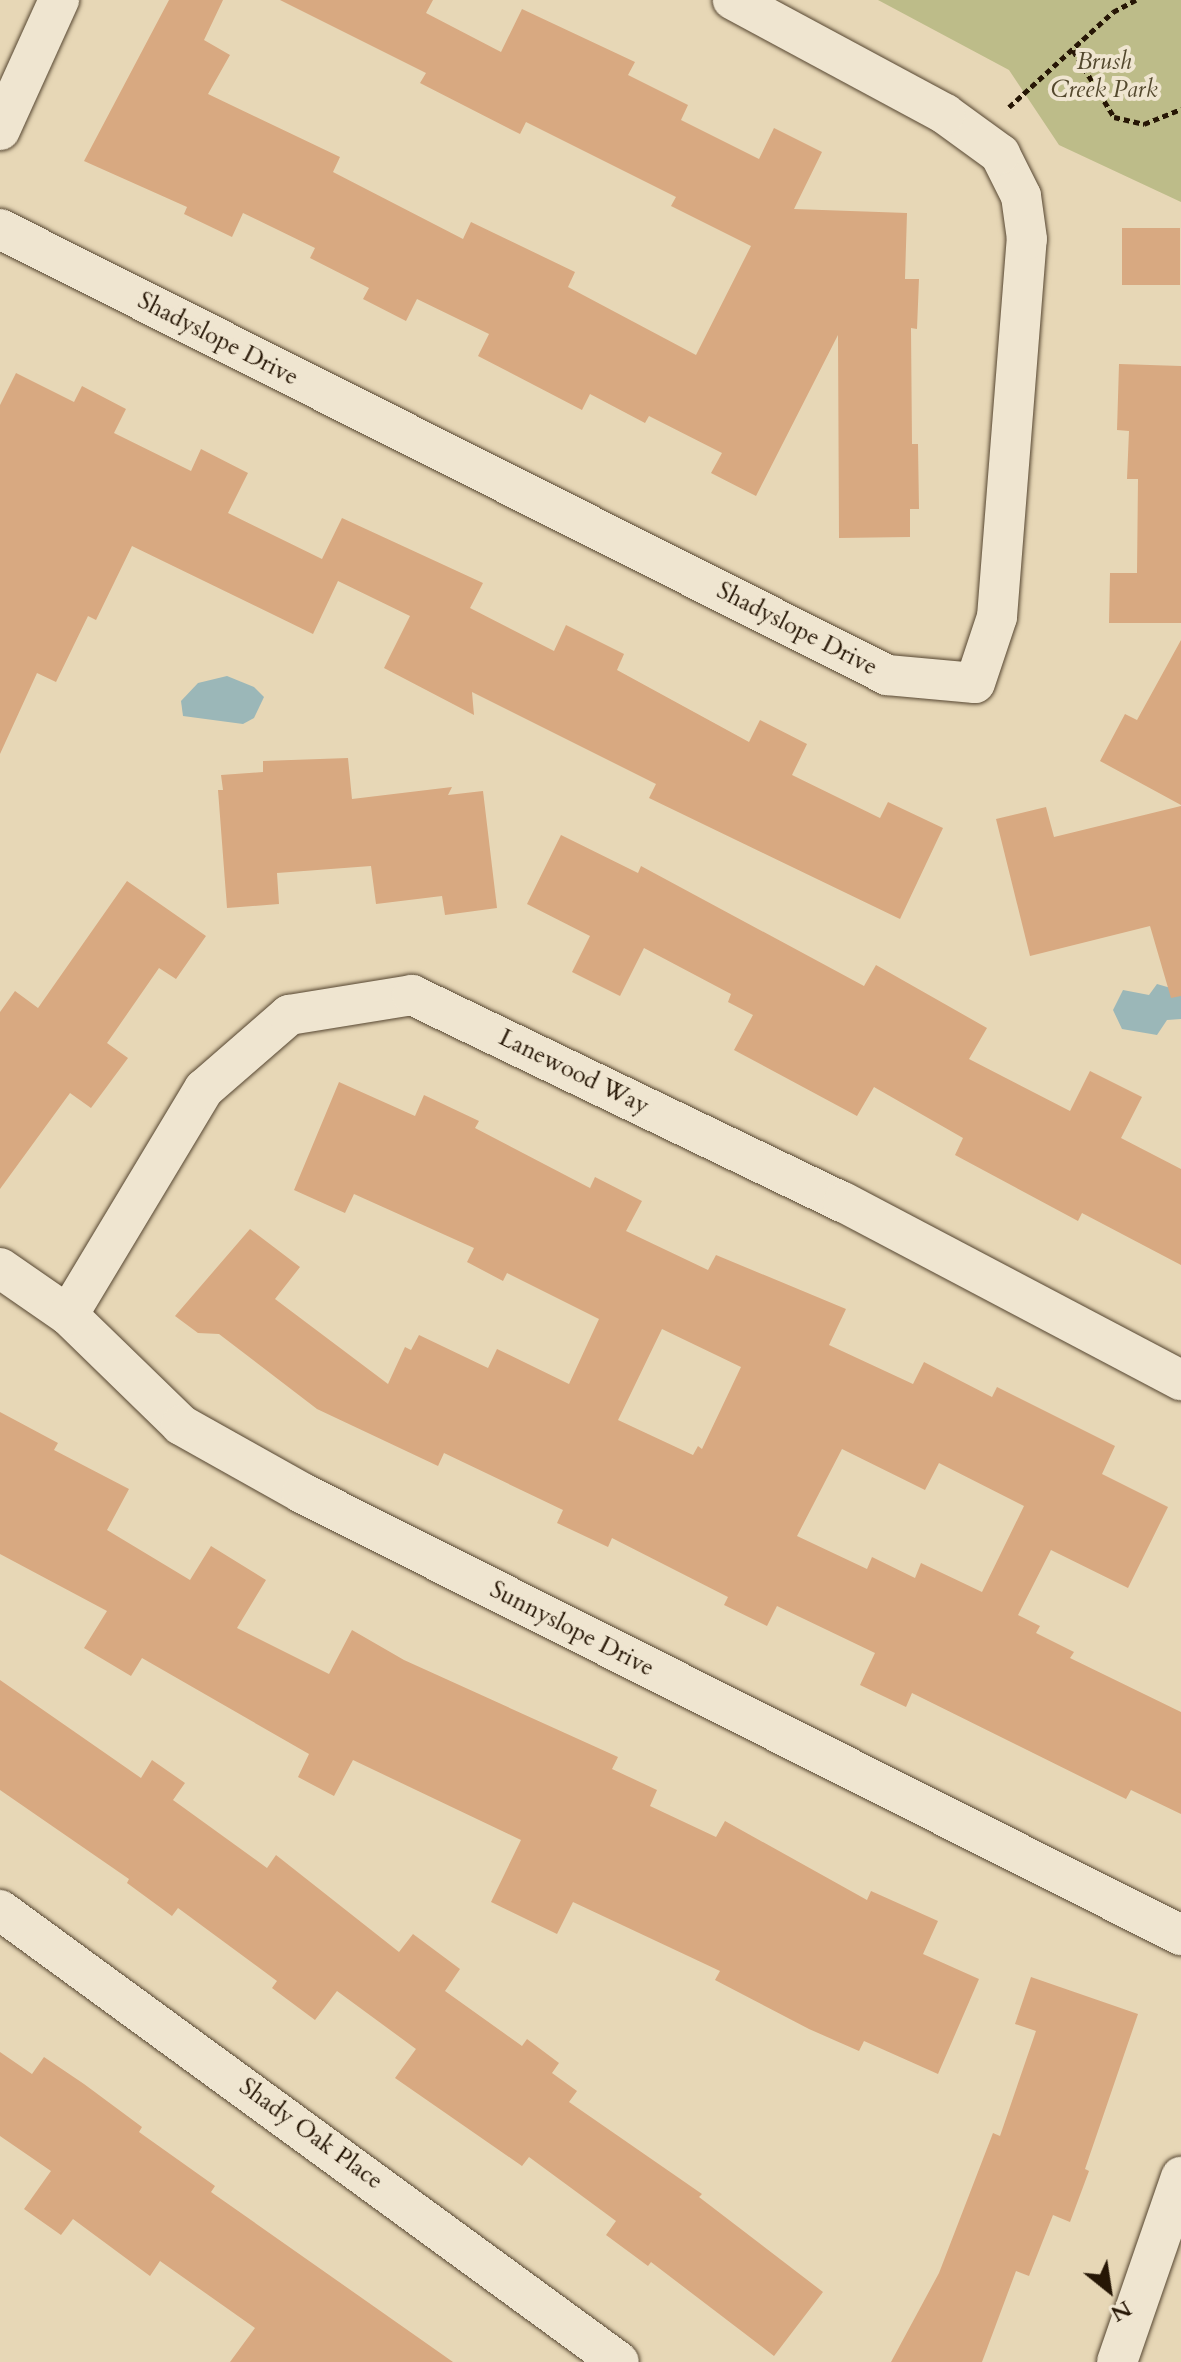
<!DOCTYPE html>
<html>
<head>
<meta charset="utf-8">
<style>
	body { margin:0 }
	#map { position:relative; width:1181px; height:2362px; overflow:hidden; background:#e7d7b6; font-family:Cardo,serif }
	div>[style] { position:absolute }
	.green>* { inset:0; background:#bdbc89 }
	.water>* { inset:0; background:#9bb7b8 }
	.building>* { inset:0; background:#d8a981; transform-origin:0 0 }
	.path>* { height:5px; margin-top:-2.5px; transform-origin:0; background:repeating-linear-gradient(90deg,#261605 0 6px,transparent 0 10px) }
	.roads { filter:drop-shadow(0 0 2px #564631) drop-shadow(0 0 2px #564631) }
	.street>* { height:40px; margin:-20px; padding:0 20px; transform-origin:20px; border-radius:20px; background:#efe5d0 }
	span { translate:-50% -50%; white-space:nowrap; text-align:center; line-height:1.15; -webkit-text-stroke:8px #efe5d0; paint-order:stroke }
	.park-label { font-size:24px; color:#53482d; font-style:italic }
	.street-label { font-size:24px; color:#261605 }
	.north { position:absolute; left:1069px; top:2250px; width:80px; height:80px; -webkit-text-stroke:6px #efe5d0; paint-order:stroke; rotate:150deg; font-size:22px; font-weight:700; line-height:32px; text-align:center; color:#261605 }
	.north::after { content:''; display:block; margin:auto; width:28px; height:36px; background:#261605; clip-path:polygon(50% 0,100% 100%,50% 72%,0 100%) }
</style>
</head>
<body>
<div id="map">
	<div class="green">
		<i style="clip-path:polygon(878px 0,1181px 0,1181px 202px,1059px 145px,1009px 70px)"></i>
	</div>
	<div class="water">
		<i style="clip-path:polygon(227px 676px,254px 687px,264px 697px,254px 718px,243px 724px,183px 716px,181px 701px,198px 683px)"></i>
		<i style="clip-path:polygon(1157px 984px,1181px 991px,1181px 1019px,1167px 1020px,1157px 1035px,1122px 1029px,1113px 1010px,1123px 990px,1149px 995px)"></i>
	</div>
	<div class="building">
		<i style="clip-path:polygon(169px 0,223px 0,204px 40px,230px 55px,208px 94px,340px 157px,333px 172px,463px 239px,471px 222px,575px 272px,568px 287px,696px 355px,751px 246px,671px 206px,676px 197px,526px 122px,520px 134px,420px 83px,426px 73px,280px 0,433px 0,426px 13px,501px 52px,522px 9px,635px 62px,628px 75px,688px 105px,681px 120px,759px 159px,774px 128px,822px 152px,794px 209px,907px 213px,905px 279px,919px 279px,917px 329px,911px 328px,912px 444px,918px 444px,919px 509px,910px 509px,910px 537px,839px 538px,838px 335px,756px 496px,711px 473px,722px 453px,649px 416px,645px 423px,590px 394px,582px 410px,478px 356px,489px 334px,417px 299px,406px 321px,363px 299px,369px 288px,310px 258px,315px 248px,243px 213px,232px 237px,184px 214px,187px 207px,84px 161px)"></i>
		<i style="left:1122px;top:228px;width:58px;height:57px"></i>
		<i style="clip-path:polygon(1119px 364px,1181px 366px,1181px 623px,1109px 623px,1110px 573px,1137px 573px,1138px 479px,1127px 479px,1129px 431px,1117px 430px)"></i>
		<i style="clip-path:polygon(16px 373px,74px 402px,82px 386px,126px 409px,114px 433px,191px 471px,201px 449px,248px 473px,228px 513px,322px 559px,342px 518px,483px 583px,470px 608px,554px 651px,566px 625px,624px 654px,617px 670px,749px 742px,760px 720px,807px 744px,792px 775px,880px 818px,888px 802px,943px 828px,900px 919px,649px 798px,656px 784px,472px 692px,474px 715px,384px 668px,410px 616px,338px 581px,313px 634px,132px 546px,96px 620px,88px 616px,56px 682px,37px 673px,0 754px,0 405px)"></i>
		<i style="clip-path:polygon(1181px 640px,1181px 805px,1100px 761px,1125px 714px,1137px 720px)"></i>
		<i style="clip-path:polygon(348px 758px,352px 799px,452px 787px,448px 795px,483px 791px,497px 908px,445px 915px,442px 896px,376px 904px,371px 866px,277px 873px,279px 904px,227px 908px,218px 790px,223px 790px,221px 775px,263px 772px,263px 761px)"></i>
		<i style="clip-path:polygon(1181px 806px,1181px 996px,1171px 998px,1150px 926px,1030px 956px,996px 819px,1046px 807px,1054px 837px)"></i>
		<i style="clip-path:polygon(561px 835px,638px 873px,641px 866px,864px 986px,876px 965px,987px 1028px,969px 1059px,1070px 1111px,1090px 1071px,1142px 1097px,1121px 1138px,1181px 1169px,1181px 1265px,1082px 1213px,1078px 1221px,955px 1155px,963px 1138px,874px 1087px,857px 1116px,734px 1050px,753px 1015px,728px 1002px,731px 994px,644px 948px,620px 996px,572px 972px,590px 936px,527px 904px)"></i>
		<i style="clip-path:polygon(127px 881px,206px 936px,176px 979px,159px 968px,107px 1043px,128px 1058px,91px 1108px,70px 1093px,0 1189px,0 1012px,15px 991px,38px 1008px)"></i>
		<i style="clip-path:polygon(evenodd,339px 1082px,415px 1116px,424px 1095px,479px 1121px,475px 1128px,590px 1188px,595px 1177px,642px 1201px,626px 1231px,708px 1270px,716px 1255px,846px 1309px,829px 1345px,913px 1384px,924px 1362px,992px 1397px,997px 1387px,1115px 1446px,1102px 1474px,1168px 1507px,1128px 1588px,1051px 1550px,1018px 1615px,1040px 1626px,1036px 1633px,1074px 1652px,1070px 1658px,1181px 1712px,1181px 1814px,1131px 1790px,1126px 1799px,912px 1693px,906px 1707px,860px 1685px,875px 1653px,777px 1606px,767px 1626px,724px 1605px,728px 1597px,612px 1538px,608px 1547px,557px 1523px,563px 1510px,444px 1453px,438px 1466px,317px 1409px,219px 1334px,198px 1333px,175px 1316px,250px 1229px,300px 1267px,275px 1299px,388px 1384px,405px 1347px,411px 1350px,419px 1335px,488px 1368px,497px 1349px,569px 1384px,599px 1319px,507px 1273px,503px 1281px,467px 1262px,474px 1248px,354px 1194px,345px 1213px,294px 1190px,339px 1082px,662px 1329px,741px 1367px,702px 1449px,698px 1446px,693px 1455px,618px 1420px,662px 1329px,339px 1082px,842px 1449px,925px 1490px,939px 1463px,1024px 1506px,982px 1592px,921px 1563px,915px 1578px,872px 1557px,867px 1569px,797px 1536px,842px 1449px)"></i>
		<i style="clip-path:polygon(0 1412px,58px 1443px,54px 1450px,129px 1489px,107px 1530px,190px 1580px,211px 1546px,266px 1580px,237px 1628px,329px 1674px,352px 1630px,404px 1660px,618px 1757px,612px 1769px,657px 1790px,650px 1806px,716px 1837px,725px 1821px,867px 1900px,871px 1891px,938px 1921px,923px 1954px,979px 1979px,938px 2074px,864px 2041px,859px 2051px,809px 2029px,715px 1980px,720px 1971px,573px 1902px,557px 1934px,491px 1902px,521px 1840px,353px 1760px,334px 1796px,298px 1777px,309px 1754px,142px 1658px,131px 1676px,84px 1648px,107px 1611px,0 1554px)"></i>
		<i style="clip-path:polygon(0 1680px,141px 1778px,152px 1760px,185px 1783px,173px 1800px,267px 1868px,276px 1855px,399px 1952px,413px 1934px,460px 1969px,445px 1991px,522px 2046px,527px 2039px,559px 2063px,552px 2073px,577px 2091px,569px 2102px,702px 2194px,699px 2197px,823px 2292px,774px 2356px,651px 2262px,648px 2266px,606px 2235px,616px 2221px,529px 2157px,522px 2166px,395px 2078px,416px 2049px,337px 1991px,315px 2020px,272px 1988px,277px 1981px,178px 1908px,172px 1916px,127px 1883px,129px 1879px,0 1790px)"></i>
		<i style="clip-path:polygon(1031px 1977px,1138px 2014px,1085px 2169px,1089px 2171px,1070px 2222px,1053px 2215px,1029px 2276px,1016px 2271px,982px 2362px,891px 2362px,939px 2273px,993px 2133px,1000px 2136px,1036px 2031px,1015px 2024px)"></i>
		<i style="clip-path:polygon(0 2052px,32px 2074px,44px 2057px,84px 2084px,142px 2127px,139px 2132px,215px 2186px,211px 2192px,453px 2362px,230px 2362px,255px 2328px,160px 2261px,150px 2276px,73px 2219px,61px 2235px,24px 2209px,51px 2171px,0 2136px)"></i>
	</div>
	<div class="path">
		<i style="left:1073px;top:50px;width:79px;rotate:58.5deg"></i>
		<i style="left:1114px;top:117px;width:31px;rotate:13deg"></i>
		<i style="left:1144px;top:124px;width:40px;rotate:-22deg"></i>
		<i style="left:1009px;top:107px;width:141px;rotate:-42.4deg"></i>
		<i style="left:1113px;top:12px;width:26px;rotate:-28deg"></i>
	</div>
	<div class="roads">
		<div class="street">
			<i style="left:0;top:130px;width:143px;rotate:-65.6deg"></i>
			<i style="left:0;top:229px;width:993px;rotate:26.69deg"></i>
			<i style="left:887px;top:675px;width:88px;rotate:5.2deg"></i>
			<i style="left:975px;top:683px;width:70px;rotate:-71.6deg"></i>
			<i style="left:997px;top:617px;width:379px;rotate:-85.5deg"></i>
			<i style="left:1027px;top:239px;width:43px;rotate:-97.9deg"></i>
			<i style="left:1021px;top:196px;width:47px;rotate:-116.6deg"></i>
			<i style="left:1000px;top:154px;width:68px;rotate:-144deg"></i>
			<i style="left:945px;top:114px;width:241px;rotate:-151.7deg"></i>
			<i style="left:0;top:1268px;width:83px;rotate:34.7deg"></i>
			<i style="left:68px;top:1315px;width:158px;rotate:44.2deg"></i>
			<i style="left:181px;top:1425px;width:139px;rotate:29.3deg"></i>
			<i style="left:302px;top:1493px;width:984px;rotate:26.7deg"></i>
			<i style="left:68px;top:1315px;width:264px;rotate:-59deg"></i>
			<i style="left:204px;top:1089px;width:113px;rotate:-41deg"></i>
			<i style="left:289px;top:1015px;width:125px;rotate:-9.2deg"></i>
			<i style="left:412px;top:995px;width:478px;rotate:25.7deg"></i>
			<i style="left:843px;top:1202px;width:382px;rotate:27.8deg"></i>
			<i style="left:0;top:1910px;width:766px;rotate:36.14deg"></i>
			<i style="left:1117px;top:2362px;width:196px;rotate:-70.9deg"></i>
		</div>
	</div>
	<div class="park-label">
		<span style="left:1104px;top:76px">Brush<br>Creek Park</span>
	</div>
	<div class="street-label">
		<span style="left:218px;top:339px;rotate:27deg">Shadyslope Drive</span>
		<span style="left:797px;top:629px;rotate:27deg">Shadyslope Drive</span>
		<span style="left:574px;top:1072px;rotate:26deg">Lanewood Way</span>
		<span style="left:572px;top:1629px;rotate:27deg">Sunnyslope Drive</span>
		<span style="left:311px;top:2134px;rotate:36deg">Shady Oak Place</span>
	</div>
	<div class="north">N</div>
</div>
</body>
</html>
